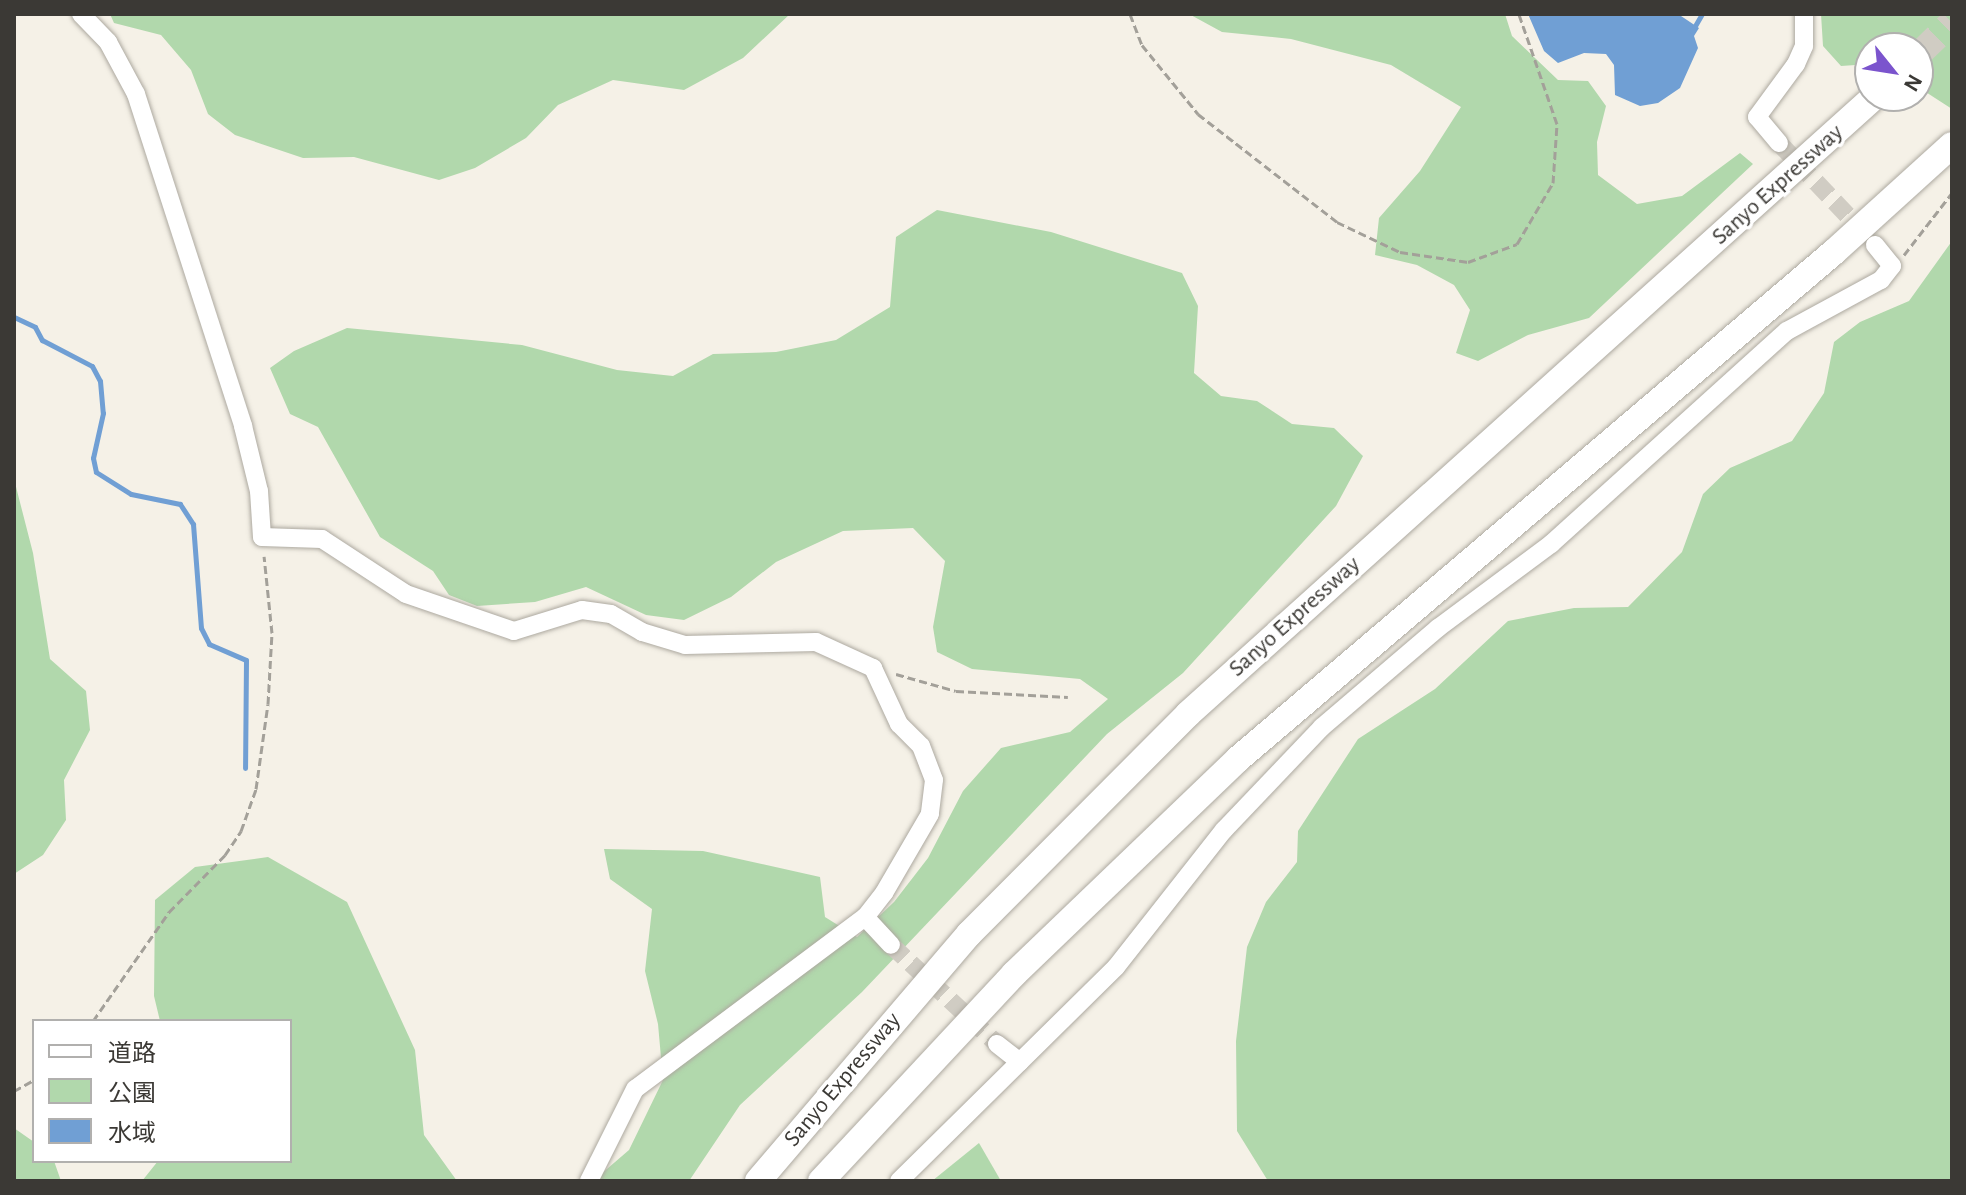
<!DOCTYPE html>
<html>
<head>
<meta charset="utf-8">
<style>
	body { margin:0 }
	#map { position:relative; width:1966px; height:1195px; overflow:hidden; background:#f5f1e7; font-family:"Alegreya Sans","Noto Sans JP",sans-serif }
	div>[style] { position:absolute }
	.green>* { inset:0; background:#b1d8ac }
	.water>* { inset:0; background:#709fd4 }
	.stream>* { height:5px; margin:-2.5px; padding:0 2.5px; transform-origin:2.5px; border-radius:2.5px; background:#709fd4 }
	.minor-tunnel>* { height:18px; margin-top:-9px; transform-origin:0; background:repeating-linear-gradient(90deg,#d0ccc3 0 18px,transparent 0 27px) }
	.highway-tunnel>* { height:26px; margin-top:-13px; transform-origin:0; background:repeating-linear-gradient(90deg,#d0ccc3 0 26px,transparent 0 39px) }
	.path>* { height:3px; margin-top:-1.5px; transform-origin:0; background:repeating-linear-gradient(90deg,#a3a099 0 8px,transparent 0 12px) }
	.roads { filter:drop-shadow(0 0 2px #ada9a0) drop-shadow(0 0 2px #ada9a0) }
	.minor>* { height:18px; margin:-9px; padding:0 9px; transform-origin:9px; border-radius:9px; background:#fff }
	.highway>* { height:26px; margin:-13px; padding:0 13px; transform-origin:13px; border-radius:13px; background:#fff }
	span { translate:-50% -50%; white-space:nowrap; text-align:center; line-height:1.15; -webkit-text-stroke:7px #fff; paint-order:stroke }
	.street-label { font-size:24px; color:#3b3935 }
	.frame { position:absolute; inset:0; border:16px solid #3b3935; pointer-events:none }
	.legend { position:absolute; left:32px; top:1019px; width:260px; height:144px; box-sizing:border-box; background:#fff; border:2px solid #b1b0ae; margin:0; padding:10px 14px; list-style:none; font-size:24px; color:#3b3935 }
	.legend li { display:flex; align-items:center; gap:16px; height:40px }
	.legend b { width:40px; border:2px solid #b1b0ae }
	.north { position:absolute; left:1854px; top:32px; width:80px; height:80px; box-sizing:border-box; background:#fff; border:2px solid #b1b0ae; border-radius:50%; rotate:120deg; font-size:22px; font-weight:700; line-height:32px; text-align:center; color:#3b3935 }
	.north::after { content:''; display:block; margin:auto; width:28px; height:36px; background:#7b54cd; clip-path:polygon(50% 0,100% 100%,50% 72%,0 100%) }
</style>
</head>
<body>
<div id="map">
	<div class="green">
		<i style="clip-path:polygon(110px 14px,790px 14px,743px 58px,684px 90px,613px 80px,558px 105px,526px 138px,475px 168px,439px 180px,354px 157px,303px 158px,235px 135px,208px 114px,191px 70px,161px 35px,114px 23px)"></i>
		<i style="clip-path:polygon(1189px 14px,1505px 14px,1512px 36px,1558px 80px,1588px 81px,1606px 106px,1597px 142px,1598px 175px,1637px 204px,1682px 196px,1740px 153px,1753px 164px,1589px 318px,1528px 335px,1478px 361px,1456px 353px,1470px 310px,1454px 285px,1417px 265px,1375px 255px,1379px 218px,1420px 171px,1461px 107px,1391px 65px,1291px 39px,1222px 32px)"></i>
		<i style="clip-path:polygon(1821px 14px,1952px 14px,1952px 109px,1918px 87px,1918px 48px,1870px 48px,1870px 64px,1841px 66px,1823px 46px)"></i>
		<i style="clip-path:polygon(937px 210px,1051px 232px,1182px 273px,1198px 306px,1194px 373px,1221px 396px,1257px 401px,1292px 424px,1334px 428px,1363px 456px,1336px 506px,1183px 673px,1107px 734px,862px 992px,740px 1105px,689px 1181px,593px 1181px,629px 1150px,663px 1080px,658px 1024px,645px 971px,652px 909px,610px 879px,604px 849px,703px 851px,820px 877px,825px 917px,857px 937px,894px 902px,928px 858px,963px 791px,1001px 748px,1070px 732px,1108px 699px,1080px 679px,972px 669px,937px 652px,933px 627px,945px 561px,913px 528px,843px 531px,776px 562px,731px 597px,684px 620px,646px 615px,586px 587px,535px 602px,477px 606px,449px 595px,433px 571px,380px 537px,318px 427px,290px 414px,270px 368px,294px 351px,347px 328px,522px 345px,617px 370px,673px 376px,713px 354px,776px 352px,836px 340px,890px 307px,896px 237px)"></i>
		<i style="clip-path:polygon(1952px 241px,1952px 1181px,1268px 1181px,1237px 1131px,1236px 1041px,1247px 947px,1266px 902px,1297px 862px,1298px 831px,1358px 739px,1435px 689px,1508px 621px,1574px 608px,1628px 607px,1682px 552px,1703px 494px,1730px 468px,1792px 441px,1824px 393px,1834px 342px,1860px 322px,1909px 301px)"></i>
		<i style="clip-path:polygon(14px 479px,33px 553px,50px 659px,86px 691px,90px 730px,64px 780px,66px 820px,43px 855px,14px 874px)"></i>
		<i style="clip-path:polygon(268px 857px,347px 902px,415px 1050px,424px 1135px,457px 1181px,142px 1181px,158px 1161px,290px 1161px,290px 1021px,160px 1021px,154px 996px,155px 900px,195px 867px)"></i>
		<i style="clip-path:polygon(14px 1128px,34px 1142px,34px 1161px,54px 1161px,61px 1181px,14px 1181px)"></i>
		<i style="clip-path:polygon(979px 1143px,1001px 1181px,932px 1181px)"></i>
	</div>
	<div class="water">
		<i style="clip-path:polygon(1528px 14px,1678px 14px,1699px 28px,1694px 36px,1698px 48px,1680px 88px,1658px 103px,1640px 106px,1615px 95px,1614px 65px,1606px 54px,1584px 53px,1558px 63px,1544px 51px)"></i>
	</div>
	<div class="stream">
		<i style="left:1692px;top:31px;width:20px;rotate:-60deg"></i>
		<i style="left:14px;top:317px;width:23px;rotate:25deg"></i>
		<i style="left:35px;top:327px;width:15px;rotate:62deg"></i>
		<i style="left:42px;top:340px;width:56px;rotate:27.5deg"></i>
		<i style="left:92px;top:366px;width:17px;rotate:62deg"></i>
		<i style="left:100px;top:381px;width:32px;rotate:85deg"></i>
		<i style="left:103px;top:413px;width:46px;rotate:102.5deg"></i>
		<i style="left:93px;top:458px;width:14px;rotate:78deg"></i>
		<i style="left:96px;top:472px;width:41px;rotate:32.2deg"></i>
		<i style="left:131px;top:494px;width:50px;rotate:11.5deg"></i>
		<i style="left:180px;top:504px;width:24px;rotate:57deg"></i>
		<i style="left:193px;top:524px;width:104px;rotate:85.6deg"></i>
		<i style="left:201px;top:628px;width:18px;rotate:63deg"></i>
		<i style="left:209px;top:644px;width:40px;rotate:23.4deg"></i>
		<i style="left:246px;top:660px;width:108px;rotate:90.5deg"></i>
	</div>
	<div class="minor-tunnel">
		<i style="left:1779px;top:143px;width:129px;rotate:46.6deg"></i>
		<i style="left:891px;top:945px;width:145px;rotate:43deg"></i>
	</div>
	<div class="highway-tunnel">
		<i style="left:1918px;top:55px;width:47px;rotate:-44.1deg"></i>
	</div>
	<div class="path">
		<i style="left:1130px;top:14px;width:33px;rotate:69deg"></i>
		<i style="left:1142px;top:45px;width:89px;rotate:50.9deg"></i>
		<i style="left:1198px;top:114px;width:176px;rotate:37.8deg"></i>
		<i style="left:1337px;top:222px;width:70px;rotate:25.5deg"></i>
		<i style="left:1400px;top:252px;width:69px;rotate:8.4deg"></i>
		<i style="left:1468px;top:262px;width:52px;rotate:-20.2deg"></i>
		<i style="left:1517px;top:244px;width:71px;rotate:-59.5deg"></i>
		<i style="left:1553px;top:183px;width:59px;rotate:-86.1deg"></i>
		<i style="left:1557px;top:124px;width:116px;rotate:-109.1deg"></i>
		<i style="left:1904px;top:255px;width:78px;rotate:-52.3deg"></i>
		<i style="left:896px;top:674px;width:62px;rotate:15.8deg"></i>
		<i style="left:956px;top:691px;width:112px;rotate:3.1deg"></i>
		<i style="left:93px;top:1021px;width:133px;rotate:-55.1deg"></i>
		<i style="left:169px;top:912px;width:80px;rotate:-45.5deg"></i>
		<i style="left:225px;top:855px;width:29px;rotate:-56deg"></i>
		<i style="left:241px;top:831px;width:45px;rotate:-70.3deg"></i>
		<i style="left:256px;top:789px;width:86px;rotate:-82deg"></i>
		<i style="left:268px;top:704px;width:71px;rotate:-86.8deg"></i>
		<i style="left:272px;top:633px;width:77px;rotate:-95.9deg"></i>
		<i style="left:14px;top:1091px;width:23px;rotate:-29deg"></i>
	</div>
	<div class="roads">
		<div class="minor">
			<i style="left:81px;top:14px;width:39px;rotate:46deg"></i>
			<i style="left:108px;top:42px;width:59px;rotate:61.7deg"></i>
			<i style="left:136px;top:94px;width:349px;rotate:72.1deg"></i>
			<i style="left:243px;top:426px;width:67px;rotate:76.2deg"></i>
			<i style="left:259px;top:491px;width:46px;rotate:86.3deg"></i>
			<i style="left:262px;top:537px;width:60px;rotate:1.9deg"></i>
			<i style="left:322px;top:539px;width:100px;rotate:33.2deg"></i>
			<i style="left:406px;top:594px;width:114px;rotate:18.9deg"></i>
			<i style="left:514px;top:631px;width:71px;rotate:-17.2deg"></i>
			<i style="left:582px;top:610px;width:29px;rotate:8deg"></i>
			<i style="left:611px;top:614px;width:36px;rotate:30deg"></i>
			<i style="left:642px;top:632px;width:45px;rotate:16.8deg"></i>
			<i style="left:685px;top:645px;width:131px;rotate:-1.3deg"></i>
			<i style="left:816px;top:642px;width:63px;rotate:24.5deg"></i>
			<i style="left:873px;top:668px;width:62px;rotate:65.1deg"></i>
			<i style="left:899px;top:724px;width:31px;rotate:45deg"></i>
			<i style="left:921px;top:746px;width:36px;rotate:69deg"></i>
			<i style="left:934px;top:780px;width:34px;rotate:97deg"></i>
			<i style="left:930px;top:814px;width:91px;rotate:120.2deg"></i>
			<i style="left:884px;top:893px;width:31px;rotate:128deg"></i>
			<i style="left:865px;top:917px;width:287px;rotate:143.2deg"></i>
			<i style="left:635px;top:1089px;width:103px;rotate:116.6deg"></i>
			<i style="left:1779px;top:143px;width:34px;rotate:-130deg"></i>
			<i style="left:1757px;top:117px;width:66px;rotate:-53.7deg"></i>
			<i style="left:1796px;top:64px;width:20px;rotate:-66deg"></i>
			<i style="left:1804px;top:46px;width:32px;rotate:-90deg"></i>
			<i style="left:865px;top:917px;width:38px;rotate:47deg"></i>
			<i style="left:997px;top:1044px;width:29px;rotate:38deg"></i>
			<i style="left:899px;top:1181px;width:305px;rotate:-44.6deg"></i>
			<i style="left:1116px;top:967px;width:174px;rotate:-51.8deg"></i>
			<i style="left:1224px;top:830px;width:142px;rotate:-46.4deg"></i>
			<i style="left:1322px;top:727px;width:153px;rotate:-40.5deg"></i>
			<i style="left:1438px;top:628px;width:141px;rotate:-36.6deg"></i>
			<i style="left:1551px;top:544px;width:318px;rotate:-42.1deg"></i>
			<i style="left:1787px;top:331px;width:107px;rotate:-28.5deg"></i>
			<i style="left:1881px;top:280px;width:18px;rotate:-52deg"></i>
			<i style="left:1892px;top:266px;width:27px;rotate:-129deg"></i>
		</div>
		<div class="highway">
			<i style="left:758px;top:1181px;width:325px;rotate:-49.5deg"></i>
			<i style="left:969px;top:934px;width:310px;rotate:-45.1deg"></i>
			<i style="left:1188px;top:714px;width:924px;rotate:-41.97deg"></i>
			<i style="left:821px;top:1181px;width:283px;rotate:-47deg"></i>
			<i style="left:1014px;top:974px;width:310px;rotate:-43.8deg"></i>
			<i style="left:1238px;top:759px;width:782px;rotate:-40.39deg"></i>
			<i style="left:1834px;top:252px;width:159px;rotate:-42.2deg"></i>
		</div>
	</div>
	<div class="street-label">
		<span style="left:1778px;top:185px;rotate:-42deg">Sanyo Expressway</span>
		<span style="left:1295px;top:617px;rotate:-42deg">Sanyo Expressway</span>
		<span style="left:843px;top:1080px;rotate:-50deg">Sanyo Expressway</span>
	</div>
	<div class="frame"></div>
	<ul class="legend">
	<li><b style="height:10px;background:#fff"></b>道路</li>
	<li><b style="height:22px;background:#b1d8ac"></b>公園</li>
	<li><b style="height:22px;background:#709fd4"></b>水域</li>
	</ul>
	<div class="north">N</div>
</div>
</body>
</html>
